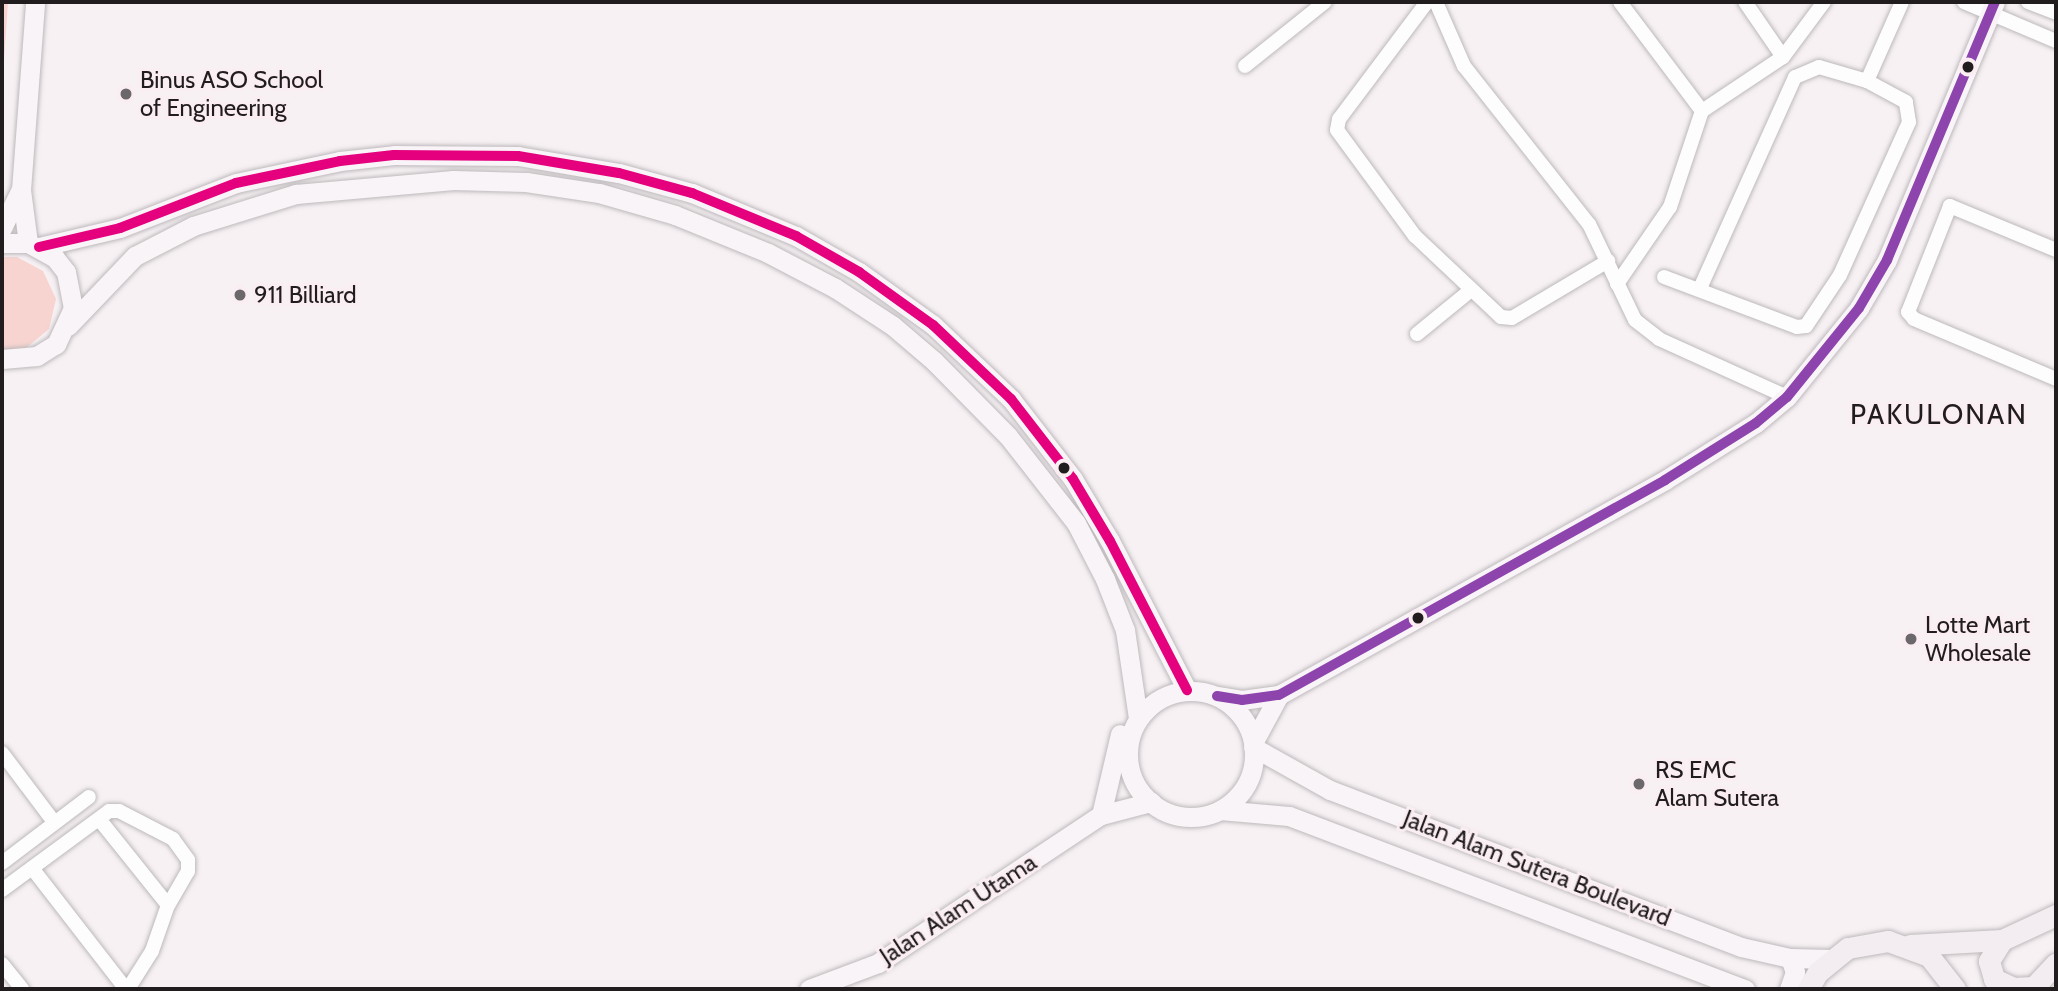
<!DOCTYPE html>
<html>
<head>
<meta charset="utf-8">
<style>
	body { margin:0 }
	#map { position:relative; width:2058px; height:991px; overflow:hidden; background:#f7f1f4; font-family:Cabin,sans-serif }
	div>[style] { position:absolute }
	.green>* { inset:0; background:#f7d4d0 }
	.roads { filter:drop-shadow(0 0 2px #bdb9bb) drop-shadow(0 0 2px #bdb9bb) }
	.street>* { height:14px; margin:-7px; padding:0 7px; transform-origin:7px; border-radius:7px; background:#fefdfd }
	.secondary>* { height:19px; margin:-9.5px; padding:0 9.5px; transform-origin:9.5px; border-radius:9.5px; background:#f9f4f7 }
	.secondary>.ring { margin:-9.5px; padding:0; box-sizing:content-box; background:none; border:19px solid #f9f4f7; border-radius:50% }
	.primary>* { height:21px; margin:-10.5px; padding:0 10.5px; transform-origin:10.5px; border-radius:10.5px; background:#f3edf2 }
	.bus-1>* { height:10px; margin:-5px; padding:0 5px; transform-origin:5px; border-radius:5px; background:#e5007d }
	.bus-2>* { height:10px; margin:-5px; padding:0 5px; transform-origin:5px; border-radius:5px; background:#8e44ad }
	.dots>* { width:19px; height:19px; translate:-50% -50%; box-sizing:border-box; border:4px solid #faeef3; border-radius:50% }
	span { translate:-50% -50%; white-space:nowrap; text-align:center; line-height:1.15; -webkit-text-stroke:6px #faeef3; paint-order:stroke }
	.poi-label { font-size:24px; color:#211d1f }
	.left { translate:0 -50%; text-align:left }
	.street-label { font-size:24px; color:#211d1f }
	.quarter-label { font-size:28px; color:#211d1f; letter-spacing:2px }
	.frame { position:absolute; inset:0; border:4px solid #211d1f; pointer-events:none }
</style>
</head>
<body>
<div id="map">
	<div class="green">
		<i style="clip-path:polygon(2px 2px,8px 2px,2px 90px)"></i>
		<i style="clip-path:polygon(2px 257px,17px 257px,43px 271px,56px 299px,49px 329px,26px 348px,2px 350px)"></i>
	</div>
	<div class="roads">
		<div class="street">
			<i style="left:1427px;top:2px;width:146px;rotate:126.9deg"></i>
			<i style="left:1339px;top:119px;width:11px;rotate:100deg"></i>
			<i style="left:1337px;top:130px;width:132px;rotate:53.7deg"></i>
			<i style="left:1415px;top:236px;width:118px;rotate:43.3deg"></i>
			<i style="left:1501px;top:317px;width:11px;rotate:5deg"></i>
			<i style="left:1512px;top:318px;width:112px;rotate:-30.7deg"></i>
			<i style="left:1436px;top:2px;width:70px;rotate:66.4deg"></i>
			<i style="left:1464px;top:66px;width:201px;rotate:51.7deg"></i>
			<i style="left:1589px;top:224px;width:106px;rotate:64.4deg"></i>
			<i style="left:1635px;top:320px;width:31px;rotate:38deg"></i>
			<i style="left:1659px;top:339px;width:141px;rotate:24.4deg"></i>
			<i style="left:1964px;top:2px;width:100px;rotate:23deg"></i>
			<i style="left:2028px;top:2px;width:30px;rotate:21deg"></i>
			<i style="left:1783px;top:57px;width:69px;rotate:-53.3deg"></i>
			<i style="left:1245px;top:66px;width:102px;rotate:-38.7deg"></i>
			<i style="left:1867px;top:81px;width:86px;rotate:-66.1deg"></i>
			<i style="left:1702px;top:111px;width:97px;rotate:-33.7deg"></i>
			<i style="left:1783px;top:57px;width:67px;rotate:-124.6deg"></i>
			<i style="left:2056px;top:250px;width:115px;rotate:-157.5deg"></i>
			<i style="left:1950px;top:206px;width:114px;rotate:111.6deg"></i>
			<i style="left:1908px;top:312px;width:9px;rotate:49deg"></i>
			<i style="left:1914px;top:319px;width:154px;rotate:22.9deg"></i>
			<i style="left:1664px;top:277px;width:142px;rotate:20.6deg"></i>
			<i style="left:1797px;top:327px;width:9px;rotate:-6deg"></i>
			<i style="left:1806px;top:326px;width:61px;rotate:-56.3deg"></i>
			<i style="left:1840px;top:275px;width:168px;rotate:-65.7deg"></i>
			<i style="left:1909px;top:122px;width:20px;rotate:-99deg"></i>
			<i style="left:1906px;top:102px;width:44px;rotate:-151.7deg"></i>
			<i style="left:1867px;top:81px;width:50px;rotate:-163.7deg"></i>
			<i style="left:1819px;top:67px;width:26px;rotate:157deg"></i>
			<i style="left:1795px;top:77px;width:231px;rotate:114.2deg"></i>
			<i style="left:1617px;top:284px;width:93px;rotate:-55.5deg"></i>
			<i style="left:1670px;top:207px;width:101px;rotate:-71.6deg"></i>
			<i style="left:1702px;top:111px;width:136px;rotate:-127deg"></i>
			<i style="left:1417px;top:334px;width:70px;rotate:-39.2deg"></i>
			<i style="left:2px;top:753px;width:86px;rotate:53deg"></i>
			<i style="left:99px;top:819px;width:110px;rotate:51.3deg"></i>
			<i style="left:2px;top:863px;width:109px;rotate:-37.2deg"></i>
			<i style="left:32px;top:868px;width:153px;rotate:52.2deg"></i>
			<i style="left:2px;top:890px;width:133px;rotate:-36.4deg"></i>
			<i style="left:109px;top:811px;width:10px"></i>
			<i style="left:119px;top:811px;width:61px;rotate:27.4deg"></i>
			<i style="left:173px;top:839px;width:26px;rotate:54deg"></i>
			<i style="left:188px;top:860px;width:11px;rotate:90deg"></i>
			<i style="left:188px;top:871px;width:39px;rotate:120deg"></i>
			<i style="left:168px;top:905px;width:49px;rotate:109.2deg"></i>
			<i style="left:152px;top:951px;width:45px;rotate:122.3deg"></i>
			<i style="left:2px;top:964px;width:32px;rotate:51deg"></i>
		</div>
		<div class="secondary">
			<i style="left:2px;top:228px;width:41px;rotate:-64.1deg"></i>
			<i style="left:2px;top:243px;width:26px"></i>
			<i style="left:28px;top:243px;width:31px;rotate:29deg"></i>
			<i style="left:55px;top:258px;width:18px;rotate:52deg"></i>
			<i style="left:66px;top:272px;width:37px;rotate:79deg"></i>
			<i style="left:73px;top:308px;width:40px;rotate:115deg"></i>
			<i style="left:56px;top:344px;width:22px;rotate:148deg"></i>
			<i style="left:37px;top:356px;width:35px;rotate:175deg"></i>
			<i style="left:28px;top:243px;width:53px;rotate:-97.5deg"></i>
			<i style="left:21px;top:190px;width:189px;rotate:-85.7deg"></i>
			<i style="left:39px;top:247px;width:83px;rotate:-13.2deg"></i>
			<i style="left:120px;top:228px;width:124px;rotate:-21.2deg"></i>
			<i style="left:236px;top:183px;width:106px;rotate:-11.9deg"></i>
			<i style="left:340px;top:161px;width:54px;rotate:-6.3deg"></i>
			<i style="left:394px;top:155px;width:124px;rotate:0.5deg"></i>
			<i style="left:518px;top:156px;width:102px;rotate:9.6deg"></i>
			<i style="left:619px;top:173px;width:76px;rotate:15.3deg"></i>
			<i style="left:692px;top:193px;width:113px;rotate:22.5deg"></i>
			<i style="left:796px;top:236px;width:73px;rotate:29.7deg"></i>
			<i style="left:859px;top:272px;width:91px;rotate:35.6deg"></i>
			<i style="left:933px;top:325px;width:108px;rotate:43.5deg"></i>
			<i style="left:1011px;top:399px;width:101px;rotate:52.2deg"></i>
			<i style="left:1073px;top:479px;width:72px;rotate:59.2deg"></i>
			<i style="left:1110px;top:541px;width:168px;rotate:62.7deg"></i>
			<i style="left:68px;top:326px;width:97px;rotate:-46.3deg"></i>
			<i style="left:135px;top:256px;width:65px;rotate:-27.3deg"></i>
			<i style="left:193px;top:226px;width:108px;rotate:-17.3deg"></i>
			<i style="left:296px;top:194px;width:158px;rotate:-5.1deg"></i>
			<i style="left:453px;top:180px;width:73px;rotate:1.6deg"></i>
			<i style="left:526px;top:182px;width:74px;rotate:8.6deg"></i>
			<i style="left:599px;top:193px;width:79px;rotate:16.1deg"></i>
			<i style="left:675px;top:215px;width:100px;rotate:22.2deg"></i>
			<i style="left:768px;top:253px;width:76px;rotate:27.6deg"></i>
			<i style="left:835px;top:288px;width:69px;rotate:33.2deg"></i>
			<i style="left:893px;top:326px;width:54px;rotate:40.5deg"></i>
			<i style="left:934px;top:361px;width:105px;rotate:45.4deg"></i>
			<i style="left:1008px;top:436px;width:110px;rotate:52deg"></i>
			<i style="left:1076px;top:523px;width:63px;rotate:62.6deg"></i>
			<i style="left:1105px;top:579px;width:55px;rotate:68.6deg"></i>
			<i style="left:1125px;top:630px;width:89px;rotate:81.6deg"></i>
			<i class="ring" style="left:1128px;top:691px;width:107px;height:107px"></i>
			<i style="left:1217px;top:696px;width:25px;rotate:9deg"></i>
			<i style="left:1242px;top:700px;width:37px;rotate:-8deg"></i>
			<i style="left:1279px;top:695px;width:442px;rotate:-29.1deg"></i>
			<i style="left:1665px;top:480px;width:107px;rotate:-32.1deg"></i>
			<i style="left:1756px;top:423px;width:40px;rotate:-40deg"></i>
			<i style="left:1787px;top:397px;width:114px;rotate:-51deg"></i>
			<i style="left:1859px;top:308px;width:56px;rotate:-59.7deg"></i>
			<i style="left:1887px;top:260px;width:280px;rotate:-67.3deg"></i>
			<i style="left:1253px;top:743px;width:55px;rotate:-61.6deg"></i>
			<i style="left:1253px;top:747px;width:88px;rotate:29.2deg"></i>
			<i style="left:1330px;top:790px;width:440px;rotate:20.9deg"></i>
			<i style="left:1741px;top:947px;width:50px;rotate:12.7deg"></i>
			<i style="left:1790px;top:958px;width:41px;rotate:1.4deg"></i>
			<i style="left:1220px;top:810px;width:69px;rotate:5deg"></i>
			<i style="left:1289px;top:816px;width:488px;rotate:20.8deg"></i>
			<i style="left:1101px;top:815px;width:83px;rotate:-76.8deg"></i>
			<i style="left:809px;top:989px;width:74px;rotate:-20.6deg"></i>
			<i style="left:878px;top:963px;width:268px;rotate:-33.6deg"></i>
			<i style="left:1101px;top:815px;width:52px;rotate:-14.6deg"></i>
			<i style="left:1789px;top:989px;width:18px;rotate:-71deg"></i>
			<i style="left:1795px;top:972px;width:15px;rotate:-110deg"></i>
		</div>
		<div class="primary">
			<i style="left:2002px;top:940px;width:25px;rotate:122deg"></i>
			<i style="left:1989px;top:961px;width:19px;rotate:74deg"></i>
			<i style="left:1994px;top:979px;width:21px;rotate:25deg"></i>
			<i style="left:2013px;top:988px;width:21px;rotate:-3deg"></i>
			<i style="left:1910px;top:945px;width:92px;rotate:-3.1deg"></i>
			<i style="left:2002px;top:940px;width:60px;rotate:-24.8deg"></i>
			<i style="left:1808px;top:989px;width:20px;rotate:-60deg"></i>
			<i style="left:1818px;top:972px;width:38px;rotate:-39deg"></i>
			<i style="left:1848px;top:948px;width:41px;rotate:-9.9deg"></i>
			<i style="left:1888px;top:941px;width:44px;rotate:20.1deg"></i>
			<i style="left:1929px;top:956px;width:42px;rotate:51.8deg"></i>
			<i style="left:2032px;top:989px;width:35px;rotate:-47deg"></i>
		</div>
	</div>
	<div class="bus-1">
		<i style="left:39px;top:247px;width:83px;rotate:-13.2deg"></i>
		<i style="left:120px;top:228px;width:124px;rotate:-21.2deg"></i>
		<i style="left:236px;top:183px;width:106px;rotate:-11.9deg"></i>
		<i style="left:340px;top:161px;width:54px;rotate:-6.3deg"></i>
		<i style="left:394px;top:155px;width:124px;rotate:0.5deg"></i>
		<i style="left:518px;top:156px;width:102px;rotate:9.6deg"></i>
		<i style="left:619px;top:173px;width:76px;rotate:15.3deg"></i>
		<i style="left:692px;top:193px;width:113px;rotate:22.5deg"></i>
		<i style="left:796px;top:236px;width:73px;rotate:29.7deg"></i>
		<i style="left:859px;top:272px;width:91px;rotate:35.6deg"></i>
		<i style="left:933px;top:325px;width:108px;rotate:43.5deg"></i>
		<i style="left:1011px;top:399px;width:101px;rotate:52.2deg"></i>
		<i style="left:1073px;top:479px;width:72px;rotate:59.2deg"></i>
		<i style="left:1110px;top:541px;width:168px;rotate:62.7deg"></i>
	</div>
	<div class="bus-2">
		<i style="left:1217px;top:696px;width:25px;rotate:9deg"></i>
		<i style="left:1242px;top:700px;width:37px;rotate:-8deg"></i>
		<i style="left:1279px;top:695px;width:442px;rotate:-29.1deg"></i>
		<i style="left:1665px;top:480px;width:107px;rotate:-32.1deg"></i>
		<i style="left:1756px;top:423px;width:40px;rotate:-40deg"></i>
		<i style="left:1787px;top:397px;width:114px;rotate:-51deg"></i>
		<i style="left:1859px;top:308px;width:56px;rotate:-59.7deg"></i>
		<i style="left:1887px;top:260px;width:280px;rotate:-67.3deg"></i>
	</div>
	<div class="dots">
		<i style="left:1968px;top:67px;background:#211d1f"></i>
		<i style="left:126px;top:94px;background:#6c676a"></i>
		<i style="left:240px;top:295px;background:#6c676a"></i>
		<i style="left:1064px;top:468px;background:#211d1f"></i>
		<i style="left:1418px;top:618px;background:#211d1f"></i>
		<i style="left:1911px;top:639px;background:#6c676a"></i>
		<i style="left:1639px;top:784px;background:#6c676a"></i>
	</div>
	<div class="poi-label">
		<span class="left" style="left:140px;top:94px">Binus ASO School<br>of Engineering</span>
		<span class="left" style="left:254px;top:295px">911 Billiard</span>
		<span class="left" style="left:1925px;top:639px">Lotte Mart<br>Wholesale</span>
		<span class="left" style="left:1655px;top:784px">RS EMC<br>Alam Sutera</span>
	</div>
	<div class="street-label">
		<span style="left:1537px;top:868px;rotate:21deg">Jalan Alam Sutera Boulevard</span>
		<span style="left:958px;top:909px;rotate:-33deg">Jalan Alam Utama</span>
	</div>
	<div class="quarter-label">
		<span style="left:1939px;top:414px">PAKULONAN</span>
	</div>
	<div class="frame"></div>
</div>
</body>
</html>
